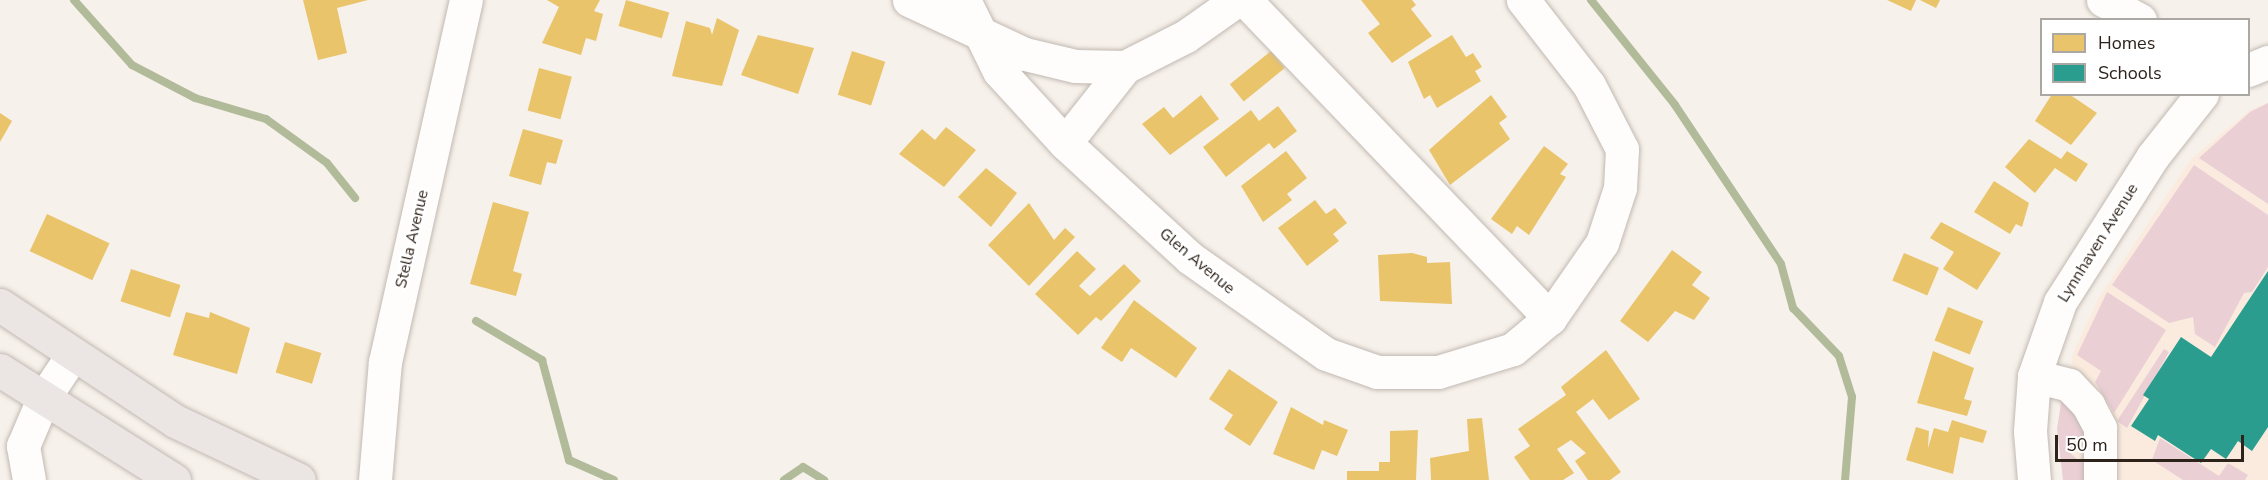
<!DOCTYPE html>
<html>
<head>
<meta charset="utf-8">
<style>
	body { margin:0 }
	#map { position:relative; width:2268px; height:480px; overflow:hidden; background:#f7f1eb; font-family:"Nunito Sans",sans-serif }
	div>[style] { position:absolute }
	.built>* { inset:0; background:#faebde }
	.green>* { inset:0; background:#eacfd5 }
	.homes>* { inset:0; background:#e9c46a; transform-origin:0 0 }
	.schools>* { inset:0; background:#2a9d8f }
	.stream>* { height:8px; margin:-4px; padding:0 4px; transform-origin:4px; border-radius:4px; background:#b1bb9a }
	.roads { filter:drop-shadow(0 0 2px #c1b9b2) drop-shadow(0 0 2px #c1b9b2) }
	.minor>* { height:33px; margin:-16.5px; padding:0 16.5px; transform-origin:16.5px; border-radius:16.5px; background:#fefdfc }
	.major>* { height:33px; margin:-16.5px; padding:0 16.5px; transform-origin:16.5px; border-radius:16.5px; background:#ebe5e3 }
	span { translate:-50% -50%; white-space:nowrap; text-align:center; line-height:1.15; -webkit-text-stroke:6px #fff; paint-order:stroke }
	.street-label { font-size:16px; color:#2e231a }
	.legend { position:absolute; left:2040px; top:18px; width:210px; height:78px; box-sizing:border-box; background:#fff; border:2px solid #aba7a3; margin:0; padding:8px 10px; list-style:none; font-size:18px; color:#2e231a }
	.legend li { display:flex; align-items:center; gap:12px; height:30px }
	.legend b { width:30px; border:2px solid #aba7a3 }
	.scale { position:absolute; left:2055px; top:435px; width:189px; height:27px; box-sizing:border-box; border:3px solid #2e231a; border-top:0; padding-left:8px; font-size:18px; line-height:21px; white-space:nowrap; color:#2e231a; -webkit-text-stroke:4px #fff; paint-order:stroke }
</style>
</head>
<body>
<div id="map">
	<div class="built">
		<i style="clip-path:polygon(2268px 103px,2268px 480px,2067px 480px,2072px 356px,2098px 299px,2191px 159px,2250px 110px)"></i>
	</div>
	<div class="green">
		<i style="clip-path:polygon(2268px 103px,2268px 204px,2199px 158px,2250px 112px)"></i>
		<i style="clip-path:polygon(2194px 165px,2268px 215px,2268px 267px,2252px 292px,2244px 293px,2215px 347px,2195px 334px,2193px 317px,2169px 323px,2112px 285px)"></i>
		<i style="clip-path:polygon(2107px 292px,2166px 330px,2114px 413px,2095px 382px,2101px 371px,2077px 355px)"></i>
		<i style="clip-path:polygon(2164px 349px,2169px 352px,2127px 428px,2117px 421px)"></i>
		<i style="clip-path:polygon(2062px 397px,2067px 397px,2086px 432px,2071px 454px,2082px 463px,2085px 459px,2086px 480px,2063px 480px,2057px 429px)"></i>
		<i style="clip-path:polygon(2160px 438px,2219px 476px,2228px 463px,2248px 475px,2245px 480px,2183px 480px,2152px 460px)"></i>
	</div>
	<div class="homes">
		<i style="clip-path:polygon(303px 0,368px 0,337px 8px,347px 53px,318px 60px)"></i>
		<i style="clip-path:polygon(547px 0,600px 0,594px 11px,603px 14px,596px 41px,586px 38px,581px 55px,542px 43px,559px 7px)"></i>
		<i style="left:626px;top:0;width:45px;height:27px;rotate:16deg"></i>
		<i style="clip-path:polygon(1361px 0,1412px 0,1416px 5px,1411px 9px,1432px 36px,1392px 63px,1368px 33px,1380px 24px)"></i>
		<i style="clip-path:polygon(1887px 0,1916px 0,1911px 11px)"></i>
		<i style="clip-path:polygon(1920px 0,1940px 0,1936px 8px)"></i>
		<i style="clip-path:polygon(717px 18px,739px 30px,722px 86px,672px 76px,686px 21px,710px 28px,712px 35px)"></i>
		<i style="clip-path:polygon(758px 35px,814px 48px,798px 94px,741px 75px)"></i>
		<i style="clip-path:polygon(1452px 35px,1466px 57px,1473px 53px,1482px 67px,1475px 71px,1481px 81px,1437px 108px,1430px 95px,1424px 99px,1408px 62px)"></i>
		<i style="left:852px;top:51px;width:35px;height:46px;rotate:18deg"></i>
		<i style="left:1271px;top:51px;width:22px;height:53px;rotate:51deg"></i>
		<i style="left:539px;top:68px;width:34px;height:44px;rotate:15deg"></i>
		<i style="clip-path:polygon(2052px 94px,2069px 94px,2097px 113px,2071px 145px,2035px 121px)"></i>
		<i style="clip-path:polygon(1201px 95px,1219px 119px,1170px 155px,1142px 124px,1164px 107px,1173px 118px)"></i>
		<i style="clip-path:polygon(1491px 95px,1507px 117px,1499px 123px,1510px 139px,1450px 185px,1429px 150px)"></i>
		<i style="clip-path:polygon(1278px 106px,1297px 131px,1274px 149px,1269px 143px,1226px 177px,1203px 147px,1251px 110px,1259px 121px)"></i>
		<i style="clip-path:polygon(0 113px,12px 121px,0 142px)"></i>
		<i style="clip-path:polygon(946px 127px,976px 150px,944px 187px,899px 154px,922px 129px,935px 140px)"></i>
		<i style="clip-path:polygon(523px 129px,563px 140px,556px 164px,547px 162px,541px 185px,509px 176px)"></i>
		<i style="clip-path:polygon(2029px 139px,2061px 159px,2067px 151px,2088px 164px,2076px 182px,2055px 168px,2035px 193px,2005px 167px)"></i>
		<i style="clip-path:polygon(1544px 146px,1568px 164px,1560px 174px,1566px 177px,1529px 235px,1517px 226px,1512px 234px,1491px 219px)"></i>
		<i style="clip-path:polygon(1286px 151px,1307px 178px,1287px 194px,1292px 200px,1263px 222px,1241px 186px)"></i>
		<i style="clip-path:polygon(986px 168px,1017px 193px,991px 227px,958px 197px)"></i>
		<i style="clip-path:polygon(1994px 181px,2029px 203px,2022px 227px,2016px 224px,2010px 234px,1974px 212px)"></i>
		<i style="clip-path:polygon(1315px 200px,1326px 214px,1335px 208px,1347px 223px,1333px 234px,1339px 241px,1307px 266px,1278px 228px)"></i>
		<i style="clip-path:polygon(493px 202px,529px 212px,513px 271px,522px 274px,516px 296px,470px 284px)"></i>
		<i style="clip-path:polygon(1029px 203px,1054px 240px,1065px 228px,1075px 237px,1029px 286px,988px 245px)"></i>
		<i style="left:47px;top:214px;width:69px;height:41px;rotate:25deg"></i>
		<i style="clip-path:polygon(1941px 222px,2001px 253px,1977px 290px,1943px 269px,1954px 252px,1930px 238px)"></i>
		<i style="clip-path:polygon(1672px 250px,1702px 272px,1692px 285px,1710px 298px,1694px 320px,1675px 311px,1648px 342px,1620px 321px)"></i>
		<i style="clip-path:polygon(1077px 251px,1096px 269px,1079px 286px,1090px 296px,1124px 264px,1141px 281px,1101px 321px,1096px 317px,1078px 335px,1035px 294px)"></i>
		<i style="clip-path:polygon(1412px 253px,1427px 257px,1427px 263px,1450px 262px,1452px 304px,1380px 301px,1378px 255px)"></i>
		<i style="left:1904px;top:253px;width:38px;height:30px;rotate:23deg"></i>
		<i style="left:131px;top:269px;width:52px;height:34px;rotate:18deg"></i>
		<i style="clip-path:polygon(1134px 300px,1197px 348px,1176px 378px,1131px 348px,1122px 362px,1101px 348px)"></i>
		<i style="left:1948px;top:307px;width:38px;height:36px;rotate:22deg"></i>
		<i style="clip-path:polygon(186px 312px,209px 318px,210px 312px,250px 328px,237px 374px,173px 355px)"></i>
		<i style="left:285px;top:342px;width:38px;height:32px;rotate:17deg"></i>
		<i style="clip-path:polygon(1606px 350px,1640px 399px,1609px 420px,1593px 399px,1576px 412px,1621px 472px,1610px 480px,1588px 480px,1575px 461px,1586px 453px,1571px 440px,1557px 449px,1574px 473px,1563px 480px,1530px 480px,1514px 457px,1530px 446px,1518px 429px,1566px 395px,1561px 387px)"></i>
		<i style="clip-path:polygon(1933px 351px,1974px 368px,1964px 399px,1972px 401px,1967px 416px,1917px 403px)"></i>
		<i style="clip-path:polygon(1229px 369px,1278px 402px,1250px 446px,1224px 429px,1233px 415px,1209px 399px)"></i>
		<i style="clip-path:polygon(1291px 407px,1323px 425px,1324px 420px,1348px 430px,1337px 456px,1322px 450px,1314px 470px,1273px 454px)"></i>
		<i style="clip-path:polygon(1482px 418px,1489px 480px,1431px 480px,1430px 458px,1469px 451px,1467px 419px)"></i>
		<i style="clip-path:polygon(1952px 420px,1987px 431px,1983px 443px,1960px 437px,1953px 474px,1906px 460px,1916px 427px,1929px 431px,1928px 448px,1934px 428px,1948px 432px)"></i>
		<i style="clip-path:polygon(1418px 430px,1416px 480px,1347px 480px,1347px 471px,1379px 471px,1379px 462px,1390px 462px,1390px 431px)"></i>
	</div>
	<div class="schools">
		<i style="clip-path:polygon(2268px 271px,2268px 427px,2252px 451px,2238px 441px,2226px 459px,2211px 449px,2201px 463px,2158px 435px,2155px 441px,2131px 426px,2149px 399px,2143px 395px,2181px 337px,2211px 357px)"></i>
	</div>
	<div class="stream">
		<i style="left:74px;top:0;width:87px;rotate:48.3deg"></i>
		<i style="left:132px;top:65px;width:71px;rotate:27.6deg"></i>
		<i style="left:195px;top:98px;width:74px;rotate:16.5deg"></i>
		<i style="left:266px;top:119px;width:75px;rotate:35.8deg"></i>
		<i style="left:327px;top:163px;width:45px;rotate:51.3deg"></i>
		<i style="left:1591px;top:0;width:134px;rotate:51.3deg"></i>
		<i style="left:1675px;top:105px;width:191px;rotate:56.3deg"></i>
		<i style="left:1781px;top:264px;width:46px;rotate:74.7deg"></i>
		<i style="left:1793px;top:308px;width:66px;rotate:46.2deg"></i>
		<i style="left:1839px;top:356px;width:43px;rotate:72.4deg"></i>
		<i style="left:1852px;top:397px;width:83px;rotate:94.8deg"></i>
		<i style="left:476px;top:321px;width:77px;rotate:30.6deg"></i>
		<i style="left:542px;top:360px;width:104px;rotate:74.9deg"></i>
		<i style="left:569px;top:460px;width:49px;rotate:24deg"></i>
		<i style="left:784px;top:480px;width:23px;rotate:-34deg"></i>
		<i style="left:803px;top:467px;width:25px;rotate:32deg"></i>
	</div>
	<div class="roads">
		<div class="minor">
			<i style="left:909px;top:0;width:128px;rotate:25deg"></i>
			<i style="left:1025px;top:54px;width:51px;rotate:13.5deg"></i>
			<i style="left:1075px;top:66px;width:50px;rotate:1.1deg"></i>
			<i style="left:964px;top:0;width:79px;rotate:63.8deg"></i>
			<i style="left:999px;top:71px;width:98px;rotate:47.5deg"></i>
			<i style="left:1065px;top:143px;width:170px;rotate:42.6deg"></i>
			<i style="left:1190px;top:258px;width:166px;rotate:35.2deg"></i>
			<i style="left:1326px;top:354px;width:54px;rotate:19.4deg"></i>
			<i style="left:1377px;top:372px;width:61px"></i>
			<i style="left:1438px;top:372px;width:78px;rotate:-17deg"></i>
			<i style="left:1513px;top:349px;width:48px;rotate:-40deg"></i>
			<i style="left:1550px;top:318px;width:91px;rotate:-55.3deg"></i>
			<i style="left:1602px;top:243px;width:58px;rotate:-71.9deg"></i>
			<i style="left:1620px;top:188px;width:39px;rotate:-87deg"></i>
			<i style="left:1622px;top:149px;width:72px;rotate:-117.3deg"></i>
			<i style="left:1589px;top:85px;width:108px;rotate:-127.8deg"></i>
			<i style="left:1245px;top:0;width:441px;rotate:46.2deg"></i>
			<i style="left:2103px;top:0;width:42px;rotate:28.4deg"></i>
			<i style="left:2248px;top:70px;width:22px;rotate:-22deg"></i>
			<i style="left:1065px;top:143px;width:97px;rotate:-51.7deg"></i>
			<i style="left:1125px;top:67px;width:68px;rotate:-26.9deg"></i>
			<i style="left:1186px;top:36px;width:62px;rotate:-35.2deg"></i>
			<i style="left:2034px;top:376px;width:36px;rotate:14deg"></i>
			<i style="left:2069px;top:385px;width:28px;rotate:46deg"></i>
			<i style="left:2088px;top:405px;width:26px;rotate:62deg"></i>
			<i style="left:2100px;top:428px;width:52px;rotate:90deg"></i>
			<i style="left:29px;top:480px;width:35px;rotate:-100deg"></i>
			<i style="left:23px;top:446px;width:51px;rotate:-66.9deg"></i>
			<i style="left:43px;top:399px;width:50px;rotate:-56.3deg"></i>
			<i style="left:375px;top:480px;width:118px;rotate:-85.2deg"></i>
			<i style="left:385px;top:362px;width:371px;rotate:-77.4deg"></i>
			<i style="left:2034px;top:480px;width:49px;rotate:-94.7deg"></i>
			<i style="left:2030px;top:431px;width:55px;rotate:-85.8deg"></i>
			<i style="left:2034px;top:376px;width:78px;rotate:-70.6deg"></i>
			<i style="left:2060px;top:302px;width:173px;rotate:-57.5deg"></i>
			<i style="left:2153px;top:156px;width:79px;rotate:-51.7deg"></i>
		</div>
		<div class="major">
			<i style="left:0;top:305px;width:210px;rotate:33.5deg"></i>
			<i style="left:175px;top:421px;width:137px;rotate:25.4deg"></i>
			<i style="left:0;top:370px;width:206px;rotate:32.3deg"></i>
		</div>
	</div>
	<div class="street-label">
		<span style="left:412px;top:239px;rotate:-77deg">Stella Avenue</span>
		<span style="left:2098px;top:243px;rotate:-58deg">Lynnhaven Avenue</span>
		<span style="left:1197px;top:261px;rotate:40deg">Glen Avenue</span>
	</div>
	<ul class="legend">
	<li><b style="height:16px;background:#e9c46a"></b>Homes</li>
	<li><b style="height:16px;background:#2a9d8f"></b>Schools</li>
	</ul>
	<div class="scale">50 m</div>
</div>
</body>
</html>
